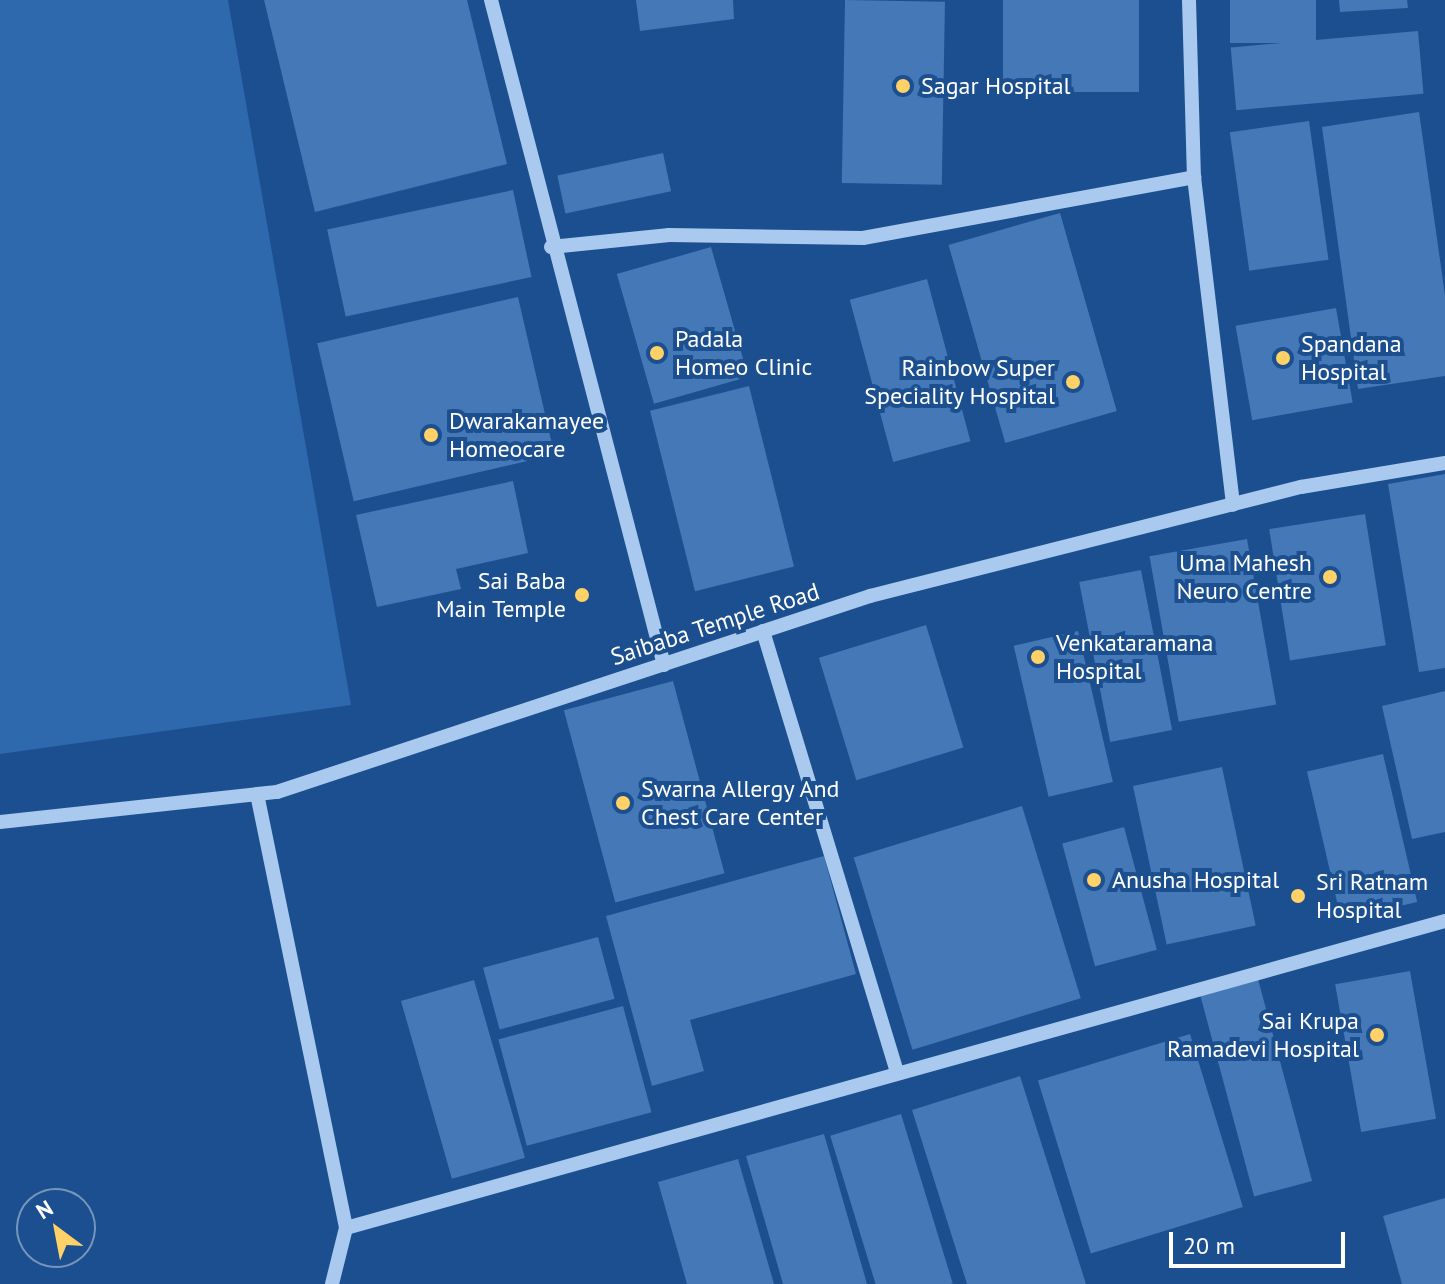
<!DOCTYPE html>
<html>
<head>
<meta charset="utf-8">
<style>
	body { margin:0 }
	#map { position:relative; width:1445px; height:1284px; overflow:hidden; background:#1b4f8f; font-family:"PT Sans",sans-serif }
	div>[style] { position:absolute }
	.green>* { inset:0; background:#2e69ad }
	.building>* { inset:0; background:#4478b7; transform-origin:0 0 }
	.minor>* { height:14px; margin:-7px; padding:0 7px; transform-origin:7px; border-radius:7px; background:#a9c9ee }
	.dots>* { width:22px; height:22px; translate:-50% -50%; box-sizing:border-box; border:4px solid #1b4f8f; border-radius:50% }
	span { translate:-50% -50%; white-space:nowrap; text-align:center; line-height:1.15; -webkit-text-stroke:8px #1b4f8f; paint-order:stroke }
	.poi-label { font-size:24px; color:#fff }
	.left { translate:0 -50%; text-align:left }
	.right { translate:-100% -50%; text-align:right }
	.street-label { font-size:24px; color:#fff }
	.north { position:absolute; left:16px; top:1188px; width:80px; height:80px; box-sizing:border-box; background:#1b4f8f; border:2px solid #7695bc; border-radius:50%; rotate:328deg; font-size:22px; font-weight:700; line-height:32px; text-align:center; color:#fff }
	.north::after { content:''; display:block; margin:auto; width:28px; height:36px; background:#ffd166; clip-path:polygon(50% 0,100% 100%,50% 72%,0 100%) }
	.scale { position:absolute; left:1169px; top:1232px; width:176px; height:36px; box-sizing:border-box; border:4px solid #fff; border-top:0; padding-left:10px; font-size:24px; line-height:28px; white-space:nowrap; color:#fff; -webkit-text-stroke:6px #1b4f8f; paint-order:stroke }
</style>
</head>
<body>
<div id="map">
	<div class="green">
		<i style="clip-path:polygon(0 0,228px 0,351px 705px,0 754px)"></i>
	</div>
	<div class="building">
		<i style="clip-path:polygon(264px 0,467px 0,507px 164px,315px 212px)"></i>
		<i style="clip-path:polygon(636px 0,733px 0,734px 19px,640px 31px)"></i>
		<i style="left:845px;top:0;width:100px;height:183px;rotate:1deg"></i>
		<i style="left:1003px;top:0;width:136px;height:92px"></i>
		<i style="left:1230px;top:0;width:86px;height:43px"></i>
		<i style="clip-path:polygon(1339px 0,1407px 0,1408px 8px,1340px 12px)"></i>
		<i style="left:1418px;top:31px;width:63px;height:188px;rotate:85deg"></i>
		<i style="clip-path:polygon(1419px 112px,1445px 295px,1445px 376px,1358px 389px,1322px 127px)"></i>
		<i style="left:1309px;top:121px;width:140px;height:80px;rotate:82deg"></i>
		<i style="left:663px;top:153px;width:39px;height:108px;rotate:78deg"></i>
		<i style="left:513px;top:190px;width:89px;height:190px;rotate:78deg"></i>
		<i style="left:1060px;top:213px;width:206px;height:116px;rotate:74deg"></i>
		<i style="left:711px;top:247px;width:135px;height:98px;rotate:74deg"></i>
		<i style="left:927px;top:279px;width:168px;height:80px;rotate:75deg"></i>
		<i style="left:518px;top:297px;width:162px;height:206px;rotate:77deg"></i>
		<i style="left:1336px;top:308px;width:96px;height:102px;rotate:80deg"></i>
		<i style="left:749px;top:386px;width:186px;height:102px;rotate:76deg"></i>
		<i style="clip-path:polygon(1445px 474px,1445px 668px,1419px 672px,1388px 484px)"></i>
		<i style="clip-path:polygon(513px 481px,528px 553px,456px 569px,461px 589px,377px 607px,356px 515px)"></i>
		<i style="left:1365px;top:514px;width:133px;height:97px;rotate:81deg"></i>
		<i style="left:1247px;top:539px;width:168px;height:99px;rotate:80deg"></i>
		<i style="left:1141px;top:570px;width:163px;height:63px;rotate:79deg"></i>
		<i style="left:926px;top:625px;width:128px;height:112px;rotate:73deg"></i>
		<i style="left:1078px;top:631px;width:155px;height:66px;rotate:77deg"></i>
		<i style="left:673px;top:681px;width:199px;height:113px;rotate:75deg"></i>
		<i style="clip-path:polygon(1445px 691px,1445px 832px,1412px 839px,1382px 706px)"></i>
		<i style="left:1383px;top:754px;width:152px;height:78px;rotate:77deg"></i>
		<i style="left:1222px;top:767px;width:162px;height:91px;rotate:78deg"></i>
		<i style="left:1022px;top:806px;width:201px;height:176px;rotate:73deg"></i>
		<i style="left:1124px;top:827px;width:127px;height:64px;rotate:75deg"></i>
		<i style="clip-path:polygon(824px 856px,856px 974px,690px 1020px,704px 1071px,652px 1086px,606px 916px)"></i>
		<i style="left:598px;top:937px;width:64px;height:119px;rotate:75deg"></i>
		<i style="left:1410px;top:971px;width:150px;height:76px;rotate:80deg"></i>
		<i style="left:1258px;top:979px;width:209px;height:60px;rotate:75deg"></i>
		<i style="left:474px;top:980px;width:185px;height:76px;rotate:74deg"></i>
		<i style="left:623px;top:1006px;width:110px;height:129px;rotate:75deg"></i>
		<i style="left:1190px;top:1034px;width:181px;height:159px;rotate:73deg"></i>
		<i style="clip-path:polygon(1020px 1076px,1086px 1284px,967px 1284px,912px 1110px)"></i>
		<i style="left:901px;top:1114px;width:177px;height:74px;rotate:73deg"></i>
		<i style="clip-path:polygon(824px 1134px,867px 1284px,783px 1284px,746px 1156px)"></i>
		<i style="clip-path:polygon(738px 1159px,774px 1284px,687px 1284px,658px 1182px)"></i>
		<i style="clip-path:polygon(1445px 1198px,1445px 1284px,1402px 1284px,1383px 1216px)"></i>
	</div>
	<div class="minor">
		<i style="left:491px;top:0;width:687px;rotate:75.42deg"></i>
		<i style="left:1189px;top:0;width:177px;rotate:88.4deg"></i>
		<i style="left:1194px;top:177px;width:330px;rotate:83.2deg"></i>
		<i style="left:551px;top:247px;width:119px;rotate:-5.8deg"></i>
		<i style="left:669px;top:235px;width:194px;rotate:0.9deg"></i>
		<i style="left:863px;top:238px;width:337px;rotate:-10.4deg"></i>
		<i style="left:763px;top:631px;width:460px;rotate:73.1deg"></i>
		<i style="left:257px;top:794px;width:443px;rotate:78.4deg"></i>
		<i style="left:0;top:822px;width:279px;rotate:-6.2deg"></i>
		<i style="left:277px;top:792px;width:625px;rotate:-18.29deg"></i>
		<i style="left:870px;top:596px;width:445px;rotate:-14.2deg"></i>
		<i style="left:1301px;top:487px;width:146px;rotate:-9.5deg"></i>
		<i style="left:332px;top:1284px;width:58px;rotate:-76deg"></i>
		<i style="left:346px;top:1228px;width:1141px;rotate:-15.61deg"></i>
	</div>
	<div class="dots">
		<i style="left:903px;top:86px;background:#ffd166"></i>
		<i style="left:657px;top:353px;background:#ffd166"></i>
		<i style="left:1283px;top:358px;background:#ffd166"></i>
		<i style="left:1073px;top:382px;background:#ffd166"></i>
		<i style="left:431px;top:435px;background:#ffd166"></i>
		<i style="left:1330px;top:577px;background:#ffd166"></i>
		<i style="left:582px;top:595px;background:#ffd166"></i>
		<i style="left:1038px;top:657px;background:#ffd166"></i>
		<i style="left:623px;top:803px;background:#ffd166"></i>
		<i style="left:1094px;top:880px;background:#ffd166"></i>
		<i style="left:1298px;top:896px;background:#ffd166"></i>
		<i style="left:1377px;top:1035px;background:#ffd166"></i>
	</div>
	<div class="poi-label">
		<span class="left" style="left:921px;top:86px">Sagar Hospital</span>
		<span class="left" style="left:675px;top:353px">Padala<br>Homeo Clinic</span>
		<span class="left" style="left:1301px;top:358px">Spandana<br>Hospital</span>
		<span class="right" style="left:1055px;top:382px">Rainbow Super<br>Speciality Hospital</span>
		<span class="left" style="left:449px;top:435px">Dwarakamayee<br>Homeocare</span>
		<span class="right" style="left:1312px;top:577px">Uma Mahesh<br>Neuro Centre</span>
		<span class="right" style="left:566px;top:595px">Sai Baba<br>Main Temple</span>
		<span class="left" style="left:1056px;top:657px">Venkataramana<br>Hospital</span>
		<span class="left" style="left:641px;top:803px">Swarna Allergy And<br>Chest Care Center</span>
		<span class="left" style="left:1112px;top:880px">Anusha Hospital</span>
		<span class="left" style="left:1316px;top:896px">Sri Ratnam<br>Hospital</span>
		<span class="right" style="left:1359px;top:1035px">Sai Krupa<br>Ramadevi Hospital</span>
	</div>
	<div class="street-label">
		<span style="left:715px;top:624px;rotate:-18deg">Saibaba Temple Road</span>
	</div>
	<div class="north">N</div>
	<div class="scale">20 m</div>
</div>
</body>
</html>
